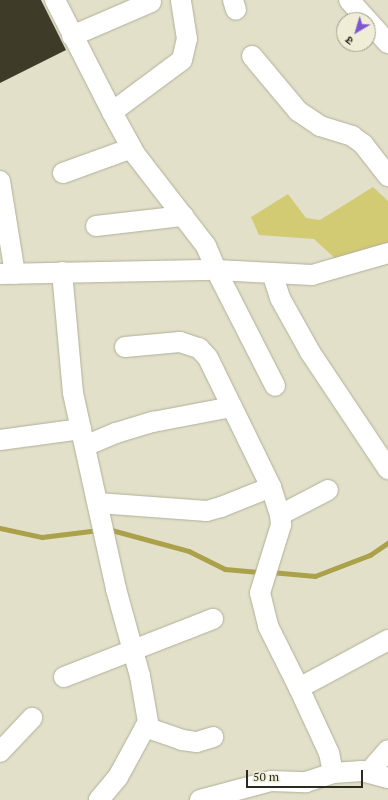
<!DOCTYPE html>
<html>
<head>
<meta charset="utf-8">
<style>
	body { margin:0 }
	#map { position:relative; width:388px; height:800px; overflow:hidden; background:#e2e0c9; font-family:"PT Serif","Noto Sans Devanagari",serif }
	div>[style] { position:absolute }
	.green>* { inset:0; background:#d3ca74 }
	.stream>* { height:4.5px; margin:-2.25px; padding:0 2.25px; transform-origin:2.25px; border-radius:2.25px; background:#aba14a }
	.building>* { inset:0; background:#3e3c29 }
	.roads { filter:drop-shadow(0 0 1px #b1af99) drop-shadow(0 0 1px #b1af99) }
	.minor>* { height:20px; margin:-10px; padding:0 10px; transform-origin:10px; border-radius:10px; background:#fff }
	span { translate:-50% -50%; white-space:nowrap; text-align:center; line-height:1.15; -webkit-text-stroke:4px #efedd6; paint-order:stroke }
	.north { position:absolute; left:336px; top:12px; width:40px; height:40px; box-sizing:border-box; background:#efedd6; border:1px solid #a09f8e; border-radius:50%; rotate:218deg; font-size:11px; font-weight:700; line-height:16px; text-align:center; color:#2a2a21 }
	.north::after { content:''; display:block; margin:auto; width:14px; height:18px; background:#7d57d0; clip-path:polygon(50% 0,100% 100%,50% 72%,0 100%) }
	.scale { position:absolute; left:246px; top:770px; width:117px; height:18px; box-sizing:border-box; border:2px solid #2a2a21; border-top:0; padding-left:5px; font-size:12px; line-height:14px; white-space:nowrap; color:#2a2a21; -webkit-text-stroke:3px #efedd6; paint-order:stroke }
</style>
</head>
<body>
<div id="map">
	<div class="green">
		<i style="clip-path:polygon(373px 187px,388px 201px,388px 251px,339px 262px,314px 239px,259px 235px,251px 217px,288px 194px,306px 218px,320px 220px)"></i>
	</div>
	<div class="stream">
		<i style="left:0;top:528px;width:43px;rotate:12.1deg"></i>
		<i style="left:42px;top:537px;width:57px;rotate:-7deg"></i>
		<i style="left:108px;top:529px;width:84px;rotate:15.2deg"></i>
		<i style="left:189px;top:551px;width:40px;rotate:26.6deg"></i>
		<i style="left:225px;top:569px;width:36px;rotate:5deg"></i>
		<i style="left:271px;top:572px;width:44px;rotate:5.2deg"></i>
		<i style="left:315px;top:576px;width:59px;rotate:-20.9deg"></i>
		<i style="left:370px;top:555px;width:22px;rotate:-34deg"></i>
	</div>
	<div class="building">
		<i style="clip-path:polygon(0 0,41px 0,66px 50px,0 83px)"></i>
	</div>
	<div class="roads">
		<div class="minor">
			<i style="left:55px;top:0;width:126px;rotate:63deg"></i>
			<i style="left:112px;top:112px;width:87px;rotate:-36.6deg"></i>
			<i style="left:182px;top:60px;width:22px;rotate:-77deg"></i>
			<i style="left:187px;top:39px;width:39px;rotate:-99deg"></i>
			<i style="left:233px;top:0;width:10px;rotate:73deg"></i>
			<i style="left:349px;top:0;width:27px;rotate:48deg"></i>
			<i style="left:368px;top:21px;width:30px;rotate:48deg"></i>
			<i style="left:72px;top:36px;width:86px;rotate:-23.3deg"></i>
			<i style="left:252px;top:56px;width:72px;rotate:50.1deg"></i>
			<i style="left:298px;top:111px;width:27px;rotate:34deg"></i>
			<i style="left:320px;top:126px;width:34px;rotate:17deg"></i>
			<i style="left:352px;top:136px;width:14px;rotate:36deg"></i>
			<i style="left:363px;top:144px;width:41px;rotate:52deg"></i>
			<i style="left:112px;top:112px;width:48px;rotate:61.3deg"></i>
			<i style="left:135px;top:154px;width:116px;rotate:52.3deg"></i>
			<i style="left:206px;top:246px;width:26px;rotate:67deg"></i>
			<i style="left:216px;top:270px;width:130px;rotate:63deg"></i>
			<i style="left:63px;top:173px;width:73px;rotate:-19.9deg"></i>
			<i style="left:0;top:181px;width:94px;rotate:80.8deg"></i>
			<i style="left:96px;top:226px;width:88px;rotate:-6.6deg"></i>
			<i style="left:62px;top:272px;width:121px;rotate:84.8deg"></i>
			<i style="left:73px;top:393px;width:201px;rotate:77.6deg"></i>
			<i style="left:116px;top:589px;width:90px;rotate:74.6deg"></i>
			<i style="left:140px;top:676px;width:47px;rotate:80.1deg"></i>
			<i style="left:148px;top:722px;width:63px;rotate:118.6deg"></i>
			<i style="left:118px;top:777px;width:30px;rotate:130deg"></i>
			<i style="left:272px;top:273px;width:26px;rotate:72deg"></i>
			<i style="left:280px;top:298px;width:62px;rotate:60.9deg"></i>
			<i style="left:310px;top:352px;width:141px;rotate:56.3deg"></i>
			<i style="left:0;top:274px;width:216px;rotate:-1.1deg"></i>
			<i style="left:216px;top:270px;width:96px;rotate:3deg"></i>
			<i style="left:312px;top:275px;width:79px;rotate:-16.1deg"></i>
			<i style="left:125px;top:347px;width:55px;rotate:-5.2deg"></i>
			<i style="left:180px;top:342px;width:20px;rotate:18deg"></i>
			<i style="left:199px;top:348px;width:13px;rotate:48deg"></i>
			<i style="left:208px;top:358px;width:55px;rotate:63.9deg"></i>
			<i style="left:0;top:440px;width:82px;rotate:-7.7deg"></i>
			<i style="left:85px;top:446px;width:34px;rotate:-23deg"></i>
			<i style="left:116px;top:433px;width:39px;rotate:-17deg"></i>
			<i style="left:153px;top:422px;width:80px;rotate:-10.8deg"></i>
			<i style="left:232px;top:407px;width:89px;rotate:64deg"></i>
			<i style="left:271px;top:487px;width:29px;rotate:72deg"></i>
			<i style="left:280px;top:515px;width:10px;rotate:84deg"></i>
			<i style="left:281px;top:525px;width:71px;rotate:107.2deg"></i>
			<i style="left:260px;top:593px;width:34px;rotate:76deg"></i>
			<i style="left:268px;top:626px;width:69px;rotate:63.4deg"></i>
			<i style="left:98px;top:503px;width:109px;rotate:4.2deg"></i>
			<i style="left:207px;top:511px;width:15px;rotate:-16deg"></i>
			<i style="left:221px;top:507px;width:54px;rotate:-21.8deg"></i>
			<i style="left:280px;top:515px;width:54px;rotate:-27.5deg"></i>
			<i style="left:64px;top:677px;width:160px;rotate:-21.3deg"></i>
			<i style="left:145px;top:727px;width:39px;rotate:19deg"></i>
			<i style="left:182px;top:740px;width:15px;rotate:8deg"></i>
			<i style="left:197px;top:742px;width:17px;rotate:-17deg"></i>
			<i style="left:0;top:752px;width:47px;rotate:-46.7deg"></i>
			<i style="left:369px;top:772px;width:29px;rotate:-49deg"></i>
			<i style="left:333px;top:773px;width:29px;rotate:-4deg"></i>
			<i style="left:362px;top:771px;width:27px;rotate:15deg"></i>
			<i style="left:200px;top:800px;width:73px;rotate:-15deg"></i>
			<i style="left:271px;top:781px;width:35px;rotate:2deg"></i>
			<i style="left:306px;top:782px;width:28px;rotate:-18deg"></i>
			<i style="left:333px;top:773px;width:20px;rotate:-101deg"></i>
			<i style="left:329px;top:753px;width:72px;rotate:-114.8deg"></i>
			<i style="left:299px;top:688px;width:101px;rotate:-28.3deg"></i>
		</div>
	</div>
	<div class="north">उ</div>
	<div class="scale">50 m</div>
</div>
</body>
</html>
